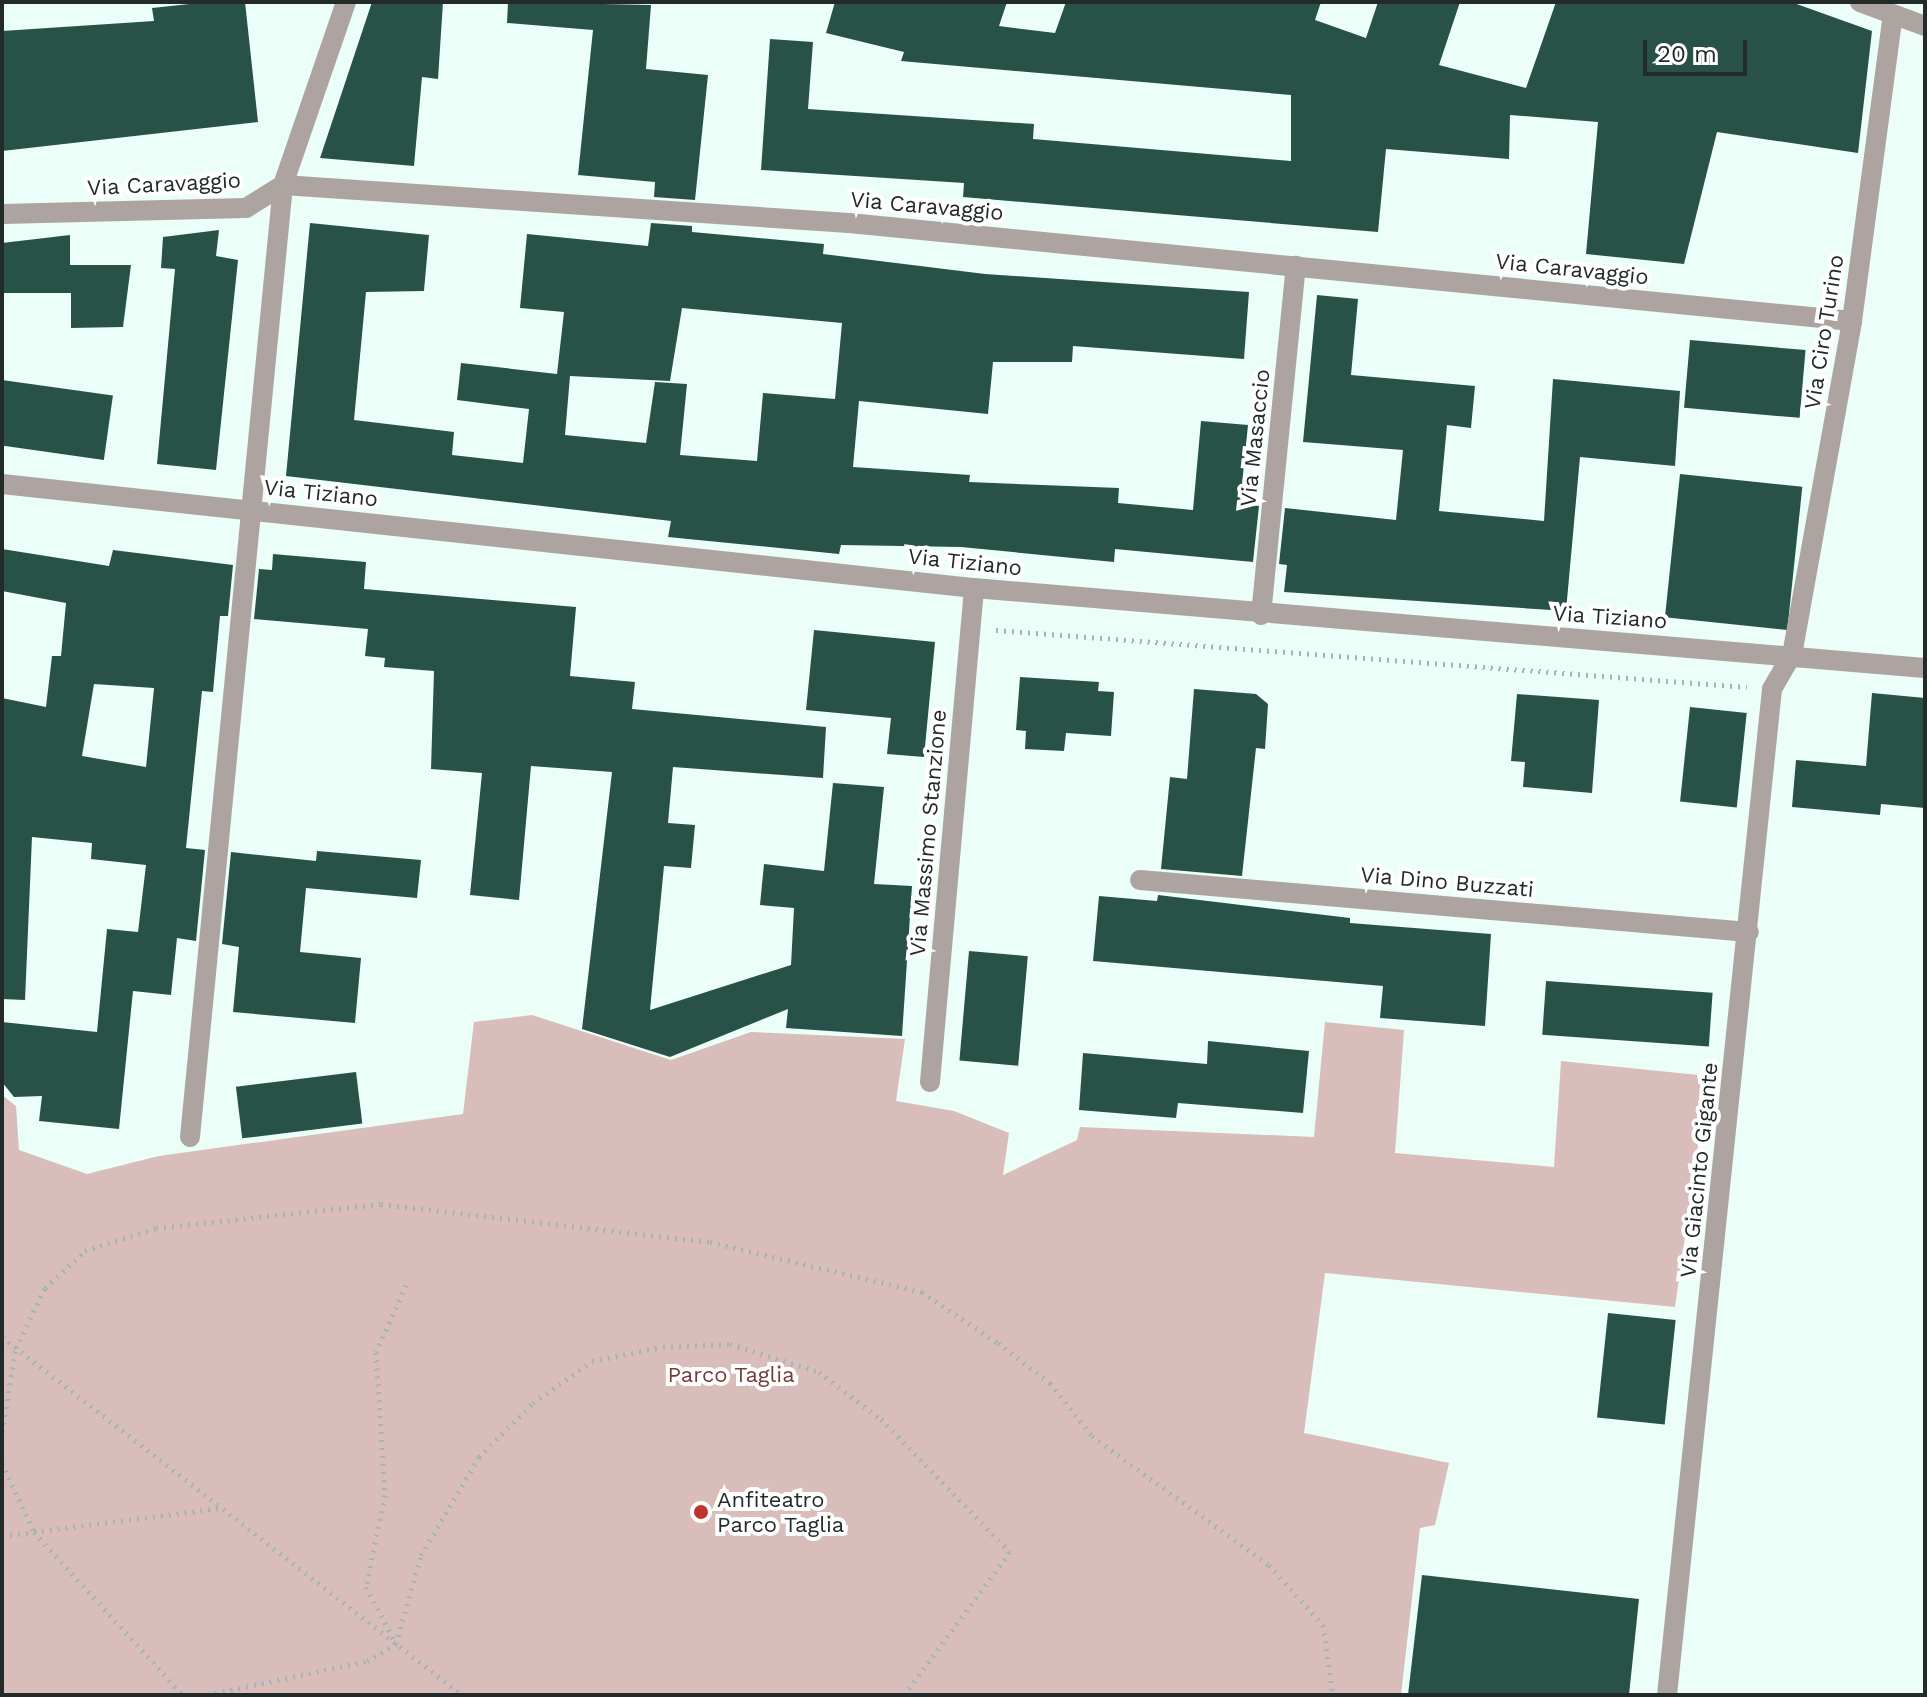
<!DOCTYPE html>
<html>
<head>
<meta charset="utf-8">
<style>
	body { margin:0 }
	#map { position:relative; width:1927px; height:1697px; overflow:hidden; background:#ebfef8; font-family:"Work Sans",sans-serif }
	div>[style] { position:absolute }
	.green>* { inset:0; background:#d9bdba }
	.building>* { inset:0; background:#285248; transform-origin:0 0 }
	.path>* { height:5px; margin-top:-2.5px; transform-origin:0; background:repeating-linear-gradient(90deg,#a5b5b0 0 2px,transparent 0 8px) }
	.minor>* { height:20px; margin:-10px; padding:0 10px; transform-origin:10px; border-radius:10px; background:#ada4a2 }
	.dots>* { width:22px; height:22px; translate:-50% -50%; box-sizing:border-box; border:4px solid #fff; border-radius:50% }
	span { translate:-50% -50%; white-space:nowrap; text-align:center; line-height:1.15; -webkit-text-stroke:8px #fff; paint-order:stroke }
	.street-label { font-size:22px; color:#222b28 }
	.park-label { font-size:22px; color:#743c37 }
	.poi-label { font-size:22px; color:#222b28 }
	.left { translate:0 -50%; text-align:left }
	.frame { position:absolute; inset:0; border:4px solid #222b28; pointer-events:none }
	.scale { position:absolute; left:1643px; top:40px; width:104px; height:36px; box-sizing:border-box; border:4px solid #222b28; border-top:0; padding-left:10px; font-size:24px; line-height:28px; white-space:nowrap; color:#222b28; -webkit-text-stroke:6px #fff; paint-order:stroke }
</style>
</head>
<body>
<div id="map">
	<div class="green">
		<i style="clip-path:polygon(532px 1015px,671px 1060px,751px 1032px,905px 1039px,896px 1101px,954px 1111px,1009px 1133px,1003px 1175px,1077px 1140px,1080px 1127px,1314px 1137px,1325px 1022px,1404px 1030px,1395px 1153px,1554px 1167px,1561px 1061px,1708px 1076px,1675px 1307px,1325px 1273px,1304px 1433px,1449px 1463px,1435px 1525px,1420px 1528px,1401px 1695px,2px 1695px,2px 1095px,16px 1106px,19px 1150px,87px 1174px,159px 1156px,463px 1114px,474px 1022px)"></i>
	</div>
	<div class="building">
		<i style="clip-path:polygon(208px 2px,245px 2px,258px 122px,2px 151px,2px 31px,154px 21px,152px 8px)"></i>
		<i style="clip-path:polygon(372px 2px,443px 2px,438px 79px,422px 77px,414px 166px,320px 158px)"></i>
		<i style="clip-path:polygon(508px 2px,651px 5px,646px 69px,708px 75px,695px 200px,654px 197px,655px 182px,578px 175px,593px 30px,507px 23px)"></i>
		<i style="clip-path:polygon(835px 2px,1007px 2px,999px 26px,1055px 33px,1066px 2px,1321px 2px,1315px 20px,1366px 38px,1378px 2px,1460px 2px,1439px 65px,1526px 88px,1556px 2px,1791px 2px,1872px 31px,1858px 153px,1717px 132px,1684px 264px,1586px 254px,1598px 122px,1510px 115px,1509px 159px,1386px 149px,1378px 232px,963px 197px,964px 183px,761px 170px,770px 39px,813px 42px,808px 109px,1034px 124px,1033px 139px,1291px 161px,1291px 95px,901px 61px,904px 52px,826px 33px)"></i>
		<i style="clip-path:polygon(evenodd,310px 223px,429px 235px,424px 291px,366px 292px,354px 420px,454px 432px,452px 455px,523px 463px,529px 409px,457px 400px,461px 363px,557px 374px,564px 312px,520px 308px,527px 234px,648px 246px,651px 223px,692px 226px,692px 232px,824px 244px,823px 254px,985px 274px,1249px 292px,1244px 359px,1073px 346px,1072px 362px,993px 362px,988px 414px,859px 401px,853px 467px,970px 475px,969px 482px,1119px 488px,1118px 503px,1193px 510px,1201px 421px,1248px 425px,1240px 504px,1259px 506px,1253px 562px,1115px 549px,1114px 562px,961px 547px,841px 545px,839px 554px,668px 537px,671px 521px,286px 476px,310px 223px,682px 308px,842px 323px,835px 399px,859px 401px,763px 393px,757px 461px,680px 455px,687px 384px,655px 382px,646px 443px,565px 435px,570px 376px,670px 381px,682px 308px)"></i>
		<i style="clip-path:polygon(219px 230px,216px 256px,238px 260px,216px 470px,157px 464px,175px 269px,161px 268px,163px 237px)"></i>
		<i style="clip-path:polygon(70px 235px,70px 265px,131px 265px,123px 327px,71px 328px,71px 293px,2px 293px,2px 243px)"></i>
		<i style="clip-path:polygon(1317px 295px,1358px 299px,1351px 375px,1475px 386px,1471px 428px,1447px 425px,1439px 511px,1544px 521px,1553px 379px,1680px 391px,1675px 466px,1580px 457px,1566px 611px,1284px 592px,1287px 565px,1279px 564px,1285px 508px,1396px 520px,1403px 450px,1303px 442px)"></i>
		<i style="left:1690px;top:340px;width:116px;height:68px;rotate:5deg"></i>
		<i style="left:2px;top:380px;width:112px;height:65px;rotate:8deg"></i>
		<i style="left:1680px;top:474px;width:123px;height:144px;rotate:6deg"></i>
		<i style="clip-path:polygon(evenodd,2px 549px,109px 566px,113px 550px,233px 565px,228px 616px,220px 616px,213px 692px,202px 691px,186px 848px,205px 850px,196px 941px,177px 938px,171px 995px,133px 991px,119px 1129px,39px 1121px,42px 1096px,14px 1097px,2px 1082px,2px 1022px,97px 1032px,107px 929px,138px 932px,146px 865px,91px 859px,92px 843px,32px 837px,25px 1000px,2px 999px,2px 698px,46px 707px,52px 656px,61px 656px,66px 603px,2px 591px,2px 549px,94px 684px,154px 688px,146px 767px,82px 756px,94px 684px)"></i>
		<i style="clip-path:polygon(273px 554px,366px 562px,364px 589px,576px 607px,570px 676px,635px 682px,632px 709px,826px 727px,823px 778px,673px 767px,668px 823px,695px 825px,691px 868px,664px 866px,650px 1010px,791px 965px,794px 908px,760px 905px,764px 864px,824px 871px,833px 783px,884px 787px,874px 884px,912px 886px,902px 1036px,786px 1028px,788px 1009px,670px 1057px,582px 1029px,612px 772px,531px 766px,519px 900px,470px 895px,482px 773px,431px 769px,434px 671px,384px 667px,385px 658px,365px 656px,368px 629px,254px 619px,259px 569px,272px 570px)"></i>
		<i style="clip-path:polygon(814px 630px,935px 642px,924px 757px,887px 754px,891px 718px,806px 710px)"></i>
		<i style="clip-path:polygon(1020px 677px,1099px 682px,1098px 691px,1114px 692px,1111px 736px,1066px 733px,1064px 751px,1025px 749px,1026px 731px,1016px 730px)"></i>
		<i style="clip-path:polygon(1194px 689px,1256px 694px,1268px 704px,1265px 749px,1256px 748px,1242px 876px,1161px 869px,1170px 777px,1187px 779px)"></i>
		<i style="clip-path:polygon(1872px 693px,1925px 698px,1925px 808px,1881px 804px,1880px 815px,1792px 807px,1796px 760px,1866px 766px)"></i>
		<i style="clip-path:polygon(1517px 694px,1599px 700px,1592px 793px,1523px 787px,1525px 762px,1511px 761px)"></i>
		<i style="left:1690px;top:707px;width:57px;height:95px;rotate:6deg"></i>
		<i style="clip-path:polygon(317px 851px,421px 860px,417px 898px,306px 888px,300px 952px,361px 958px,355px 1023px,233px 1012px,239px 947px,222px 944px,231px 852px,316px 861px)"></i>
		<i style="clip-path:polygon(1158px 895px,1350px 918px,1350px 923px,1491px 934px,1485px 1026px,1380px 1018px,1383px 986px,1093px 961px,1099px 896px,1157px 901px)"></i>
		<i style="left:969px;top:951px;width:59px;height:110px;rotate:5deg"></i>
		<i style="left:1546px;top:981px;width:167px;height:54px;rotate:4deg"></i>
		<i style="clip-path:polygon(1208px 1041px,1309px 1051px,1303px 1113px,1178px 1103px,1176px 1118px,1079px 1110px,1083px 1053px,1207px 1064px)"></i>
		<i style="left:356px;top:1072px;width:52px;height:121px;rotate:83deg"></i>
		<i style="left:1608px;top:1313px;width:68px;height:105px;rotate:6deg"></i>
		<i style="clip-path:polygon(1422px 1575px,1639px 1599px,1629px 1695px,1408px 1695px)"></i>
	</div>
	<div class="path">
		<i style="left:996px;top:630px;width:753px;rotate:4.34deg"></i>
		<i style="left:406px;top:1285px;width:73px;rotate:114.1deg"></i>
		<i style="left:376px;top:1352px;width:143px;rotate:86.4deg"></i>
		<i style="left:385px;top:1495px;width:94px;rotate:101.7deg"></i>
		<i style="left:366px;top:1587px;width:64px;rotate:62.2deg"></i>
		<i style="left:396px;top:1644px;width:92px;rotate:-74.3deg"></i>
		<i style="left:421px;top:1555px;width:114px;rotate:-59.4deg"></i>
		<i style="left:479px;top:1457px;width:76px;rotate:-45deg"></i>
		<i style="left:533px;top:1403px;width:72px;rotate:-35.4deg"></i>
		<i style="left:592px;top:1361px;width:72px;rotate:-11.2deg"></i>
		<i style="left:663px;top:1347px;width:67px;rotate:-2.6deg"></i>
		<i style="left:730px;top:1344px;width:93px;rotate:17.5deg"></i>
		<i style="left:819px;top:1372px;width:78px;rotate:37.2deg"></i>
		<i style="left:881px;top:1419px;width:185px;rotate:45.9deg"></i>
		<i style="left:1010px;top:1552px;width:178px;rotate:126.5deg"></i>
		<i style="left:2px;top:1337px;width:583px;rotate:37.89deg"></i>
		<i style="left:2px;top:1432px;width:85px;rotate:-80.5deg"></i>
		<i style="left:16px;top:1348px;width:67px;rotate:-64.2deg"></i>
		<i style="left:45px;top:1288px;width:54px;rotate:-42.8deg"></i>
		<i style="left:85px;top:1251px;width:75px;rotate:-17.9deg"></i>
		<i style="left:156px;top:1228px;width:226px;rotate:-6.1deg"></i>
		<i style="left:381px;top:1204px;width:331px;rotate:6.6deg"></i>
		<i style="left:710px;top:1242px;width:218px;rotate:13.3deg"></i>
		<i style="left:922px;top:1292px;width:92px;rotate:33.9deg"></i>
		<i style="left:998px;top:1343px;width:66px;rotate:37.6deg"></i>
		<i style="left:1050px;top:1383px;width:68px;rotate:51.6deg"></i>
		<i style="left:1092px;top:1436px;width:219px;rotate:36.1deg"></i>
		<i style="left:1269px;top:1565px;width:81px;rotate:48deg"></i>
		<i style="left:1323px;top:1625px;width:71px;rotate:81.9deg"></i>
		<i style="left:2px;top:1463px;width:76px;rotate:65.1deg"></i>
		<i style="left:34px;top:1532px;width:221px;rotate:47.6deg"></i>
		<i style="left:2px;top:1536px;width:222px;rotate:-7.3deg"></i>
		<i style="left:207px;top:1695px;width:164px;rotate:-12deg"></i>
		<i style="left:367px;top:1661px;width:34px;rotate:-30deg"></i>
	</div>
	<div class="minor">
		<i style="left:1860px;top:2px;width:69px;rotate:20.3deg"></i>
		<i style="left:2px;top:214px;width:244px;rotate:-1.4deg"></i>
		<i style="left:246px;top:208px;width:44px;rotate:-31.9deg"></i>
		<i style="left:283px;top:185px;width:567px;rotate:3.84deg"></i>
		<i style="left:849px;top:223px;width:1008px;rotate:5.58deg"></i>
		<i style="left:2px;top:484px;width:978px;rotate:6.11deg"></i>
		<i style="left:974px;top:588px;width:954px;rotate:4.81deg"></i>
		<i style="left:1261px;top:615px;width:351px;rotate:-84.3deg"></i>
		<i style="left:1140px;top:880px;width:611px;rotate:4.88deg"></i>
		<i style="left:930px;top:1082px;width:496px;rotate:-84.9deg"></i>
		<i style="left:190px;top:1137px;width:957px;rotate:-84.42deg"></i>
		<i style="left:283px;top:185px;width:194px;rotate:-71deg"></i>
		<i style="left:1667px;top:1695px;width:1011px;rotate:-84.04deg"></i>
		<i style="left:1772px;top:689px;width:39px;rotate:-60deg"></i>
		<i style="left:1792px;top:655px;width:339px;rotate:-79.8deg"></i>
		<i style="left:1852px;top:321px;width:309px;rotate:-82.4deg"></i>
	</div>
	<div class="dots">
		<i style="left:701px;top:1512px;background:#c03230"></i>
	</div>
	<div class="street-label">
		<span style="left:164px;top:184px;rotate:-3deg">Via Caravaggio</span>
		<span style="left:927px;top:206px;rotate:5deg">Via Caravaggio</span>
		<span style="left:1572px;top:269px;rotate:6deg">Via Caravaggio</span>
		<span style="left:1824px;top:332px;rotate:-81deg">Via Ciro Turino</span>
		<span style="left:1255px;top:438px;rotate:-84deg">Via Masaccio</span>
		<span style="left:321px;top:493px;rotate:6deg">Via Tiziano</span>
		<span style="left:965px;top:562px;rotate:6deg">Via Tiziano</span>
		<span style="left:1610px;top:617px;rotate:4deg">Via Tiziano</span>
		<span style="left:928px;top:833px;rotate:-85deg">Via Massimo Stanzione</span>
		<span style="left:1447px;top:882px;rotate:5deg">Via Dino Buzzati</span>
		<span style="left:1699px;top:1170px;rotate:-84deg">Via Giacinto Gigante</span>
	</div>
	<div class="park-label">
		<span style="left:731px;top:1375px">Parco Taglia</span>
	</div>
	<div class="poi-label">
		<span class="left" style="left:717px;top:1512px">Anfiteatro<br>Parco Taglia</span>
	</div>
	<div class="frame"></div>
	<div class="scale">20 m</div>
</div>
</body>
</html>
